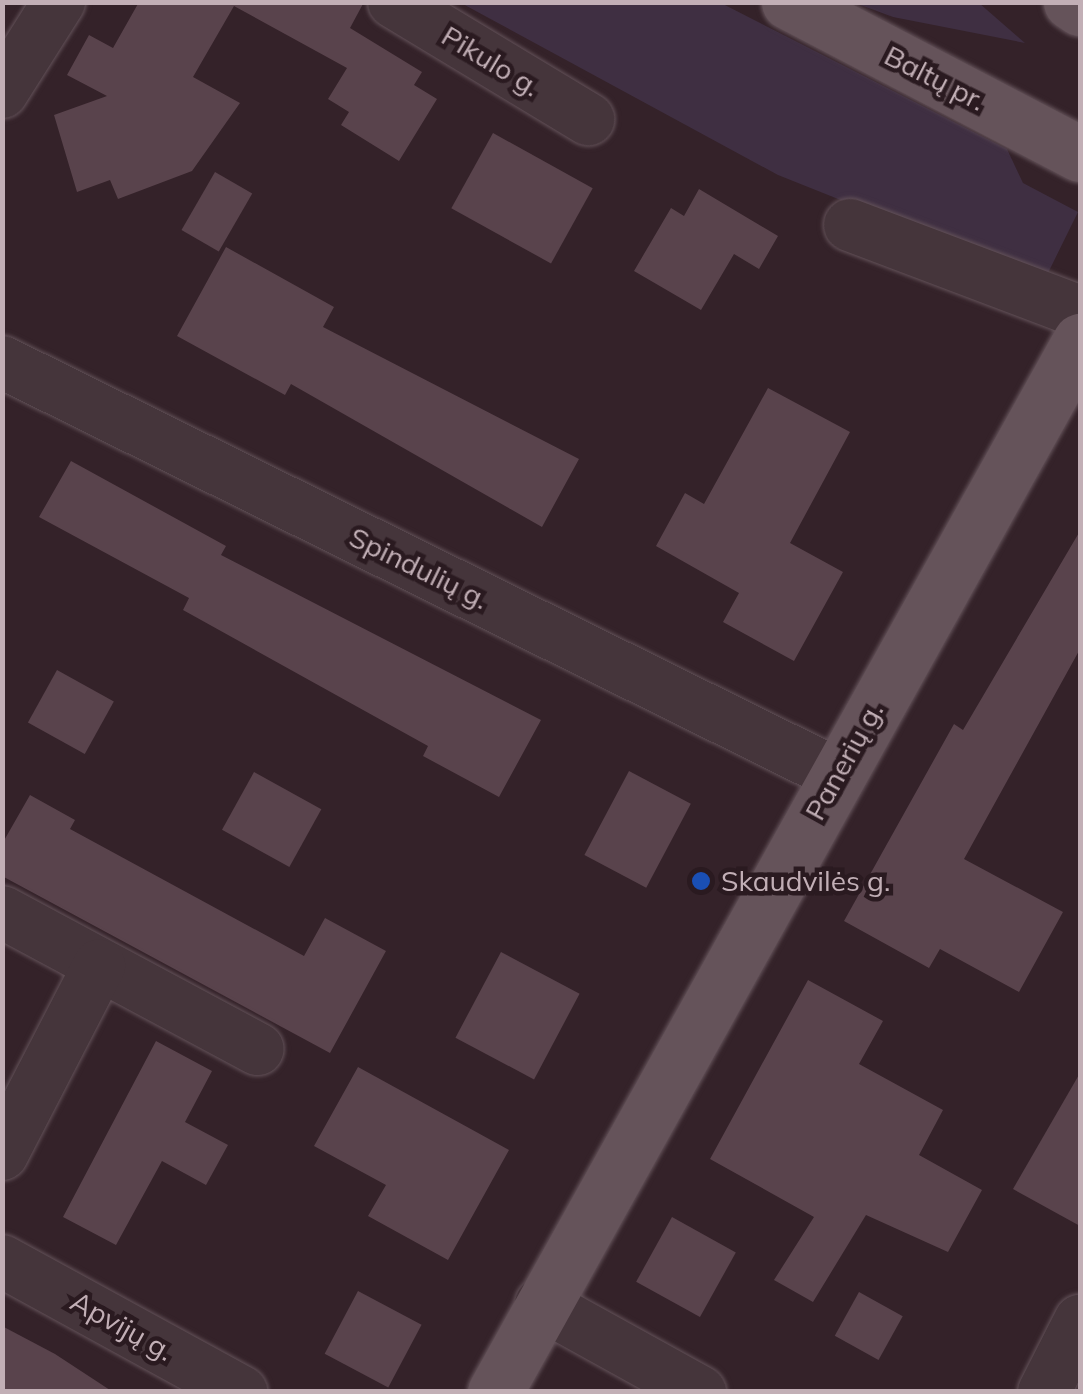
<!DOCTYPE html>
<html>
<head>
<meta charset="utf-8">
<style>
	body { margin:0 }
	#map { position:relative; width:1083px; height:1394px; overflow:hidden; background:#342229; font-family:Mulish,sans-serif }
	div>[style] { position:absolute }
	.green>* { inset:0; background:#3f2f42 }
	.building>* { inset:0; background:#59434c; transform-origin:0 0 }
	.roads { filter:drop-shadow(0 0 2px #635259) drop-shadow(0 0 2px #635259) }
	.minor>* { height:52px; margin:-26px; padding:0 26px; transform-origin:26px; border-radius:26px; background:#45353b }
	.major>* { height:55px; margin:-27.5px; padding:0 27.5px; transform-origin:27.5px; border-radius:27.5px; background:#65535a }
	.dots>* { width:28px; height:28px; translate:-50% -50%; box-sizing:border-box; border:5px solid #2a1a20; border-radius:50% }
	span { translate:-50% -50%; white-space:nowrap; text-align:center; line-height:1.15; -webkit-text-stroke:9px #2a1a20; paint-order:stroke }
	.street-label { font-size:28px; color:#c2afb6 }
	.poi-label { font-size:28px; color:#c2afb6 }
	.left { translate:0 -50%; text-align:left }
	.frame { position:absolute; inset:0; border:5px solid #c2afb6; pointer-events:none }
</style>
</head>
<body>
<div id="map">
	<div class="green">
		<i style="clip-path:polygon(461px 3px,721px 3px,1007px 149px,1023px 183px,1078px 212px,1048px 273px,1026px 274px,778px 175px)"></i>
		<i style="clip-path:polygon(855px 3px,979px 3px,1025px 43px,893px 17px)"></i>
	</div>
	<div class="building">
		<i style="clip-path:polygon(139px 2px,364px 2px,350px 28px,422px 72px,414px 85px,437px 99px,399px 161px,341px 125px,349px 112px,328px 99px,347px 68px,234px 6px,193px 77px,240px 103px,192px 171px,118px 199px,110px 180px,77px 192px,54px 115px,107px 96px,67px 75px,89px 35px,113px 48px)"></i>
		<i style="left:493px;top:133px;width:114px;height:86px;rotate:29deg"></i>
		<i style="left:215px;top:172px;width:43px;height:67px;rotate:30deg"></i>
		<i style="clip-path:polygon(699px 189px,778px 236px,759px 269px,734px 254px,701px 310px,634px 271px,671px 208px,684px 216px)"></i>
		<i style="clip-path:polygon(226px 247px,334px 307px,323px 327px,579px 459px,542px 527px,291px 384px,285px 395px,177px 336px)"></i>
		<i style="clip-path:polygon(768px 388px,850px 432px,790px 543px,843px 572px,794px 661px,723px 622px,739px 593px,656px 546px,685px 493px,704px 504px)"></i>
		<i style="clip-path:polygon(71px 461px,226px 546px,221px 555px,541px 720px,499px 797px,423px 756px,428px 746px,183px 610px,189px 598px,39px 517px)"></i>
		<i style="clip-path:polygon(1080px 531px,1080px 649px,964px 859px,1063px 912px,1019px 992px,940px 949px,929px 968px,844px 921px,954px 724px,963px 730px)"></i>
		<i style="left:57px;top:670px;width:65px;height:60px;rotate:29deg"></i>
		<i style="left:629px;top:771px;width:70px;height:95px;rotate:28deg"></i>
		<i style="left:254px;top:772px;width:77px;height:66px;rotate:29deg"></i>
		<i style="clip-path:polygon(30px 795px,75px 820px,70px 829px,304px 956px,325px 918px,386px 951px,330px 1053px,2px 876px,2px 844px)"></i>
		<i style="left:501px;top:952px;width:89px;height:97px;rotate:28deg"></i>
		<i style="clip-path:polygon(808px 980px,883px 1021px,859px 1064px,943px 1110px,919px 1155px,982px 1190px,948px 1252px,866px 1215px,813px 1302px,774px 1280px,814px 1217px,710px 1159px)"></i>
		<i style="clip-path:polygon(156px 1041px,212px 1071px,185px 1122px,228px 1145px,206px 1185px,162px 1161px,116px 1245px,63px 1217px)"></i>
		<i style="clip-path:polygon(358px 1067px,509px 1150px,448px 1260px,368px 1216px,386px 1185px,314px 1146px)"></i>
		<i style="clip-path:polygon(1080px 1073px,1080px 1226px,1013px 1189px)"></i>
		<i style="left:672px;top:1217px;width:73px;height:74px;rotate:29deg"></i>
		<i style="left:358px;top:1291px;width:72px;height:71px;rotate:28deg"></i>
		<i style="left:859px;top:1292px;width:50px;height:50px;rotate:29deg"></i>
		<i style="clip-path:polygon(2px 1326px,55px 1354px,113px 1392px,2px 1392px)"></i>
	</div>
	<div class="roads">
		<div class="minor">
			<i style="left:394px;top:2px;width:227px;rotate:31.1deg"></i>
			<i style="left:2px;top:92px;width:107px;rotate:-57.7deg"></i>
			<i style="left:850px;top:225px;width:246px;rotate:20.7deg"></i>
			<i style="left:2px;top:362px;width:930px;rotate:26.29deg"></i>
			<i style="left:2px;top:912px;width:290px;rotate:28.2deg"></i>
			<i style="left:2px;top:1154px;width:212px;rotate:-62.7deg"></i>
			<i style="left:2px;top:1261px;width:273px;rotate:28.7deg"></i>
			<i style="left:541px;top:1304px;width:182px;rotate:29deg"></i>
			<i style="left:1044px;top:1392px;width:80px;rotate:-63.1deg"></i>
		</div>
		<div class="major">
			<i style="left:789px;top:2px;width:328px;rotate:27.6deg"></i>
			<i style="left:1071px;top:2px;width:11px;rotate:34deg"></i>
			<i style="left:495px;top:1392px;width:1203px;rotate:-60.9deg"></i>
		</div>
	</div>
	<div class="dots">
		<i style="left:701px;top:881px;background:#1a4fb4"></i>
	</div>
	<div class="street-label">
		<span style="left:491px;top:61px;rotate:31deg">Pikulo g.</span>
		<span style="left:935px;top:78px;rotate:27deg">Baltų pr.</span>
		<span style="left:419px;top:568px;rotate:26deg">Spindulių g.</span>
		<span style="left:844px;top:761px;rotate:-61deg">Panerių g.</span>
		<span style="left:122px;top:1326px;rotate:29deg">Apvijų g.</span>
	</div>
	<div class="poi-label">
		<span class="left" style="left:721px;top:881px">Skaudvilės g.</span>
	</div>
	<div class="frame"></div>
</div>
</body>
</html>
